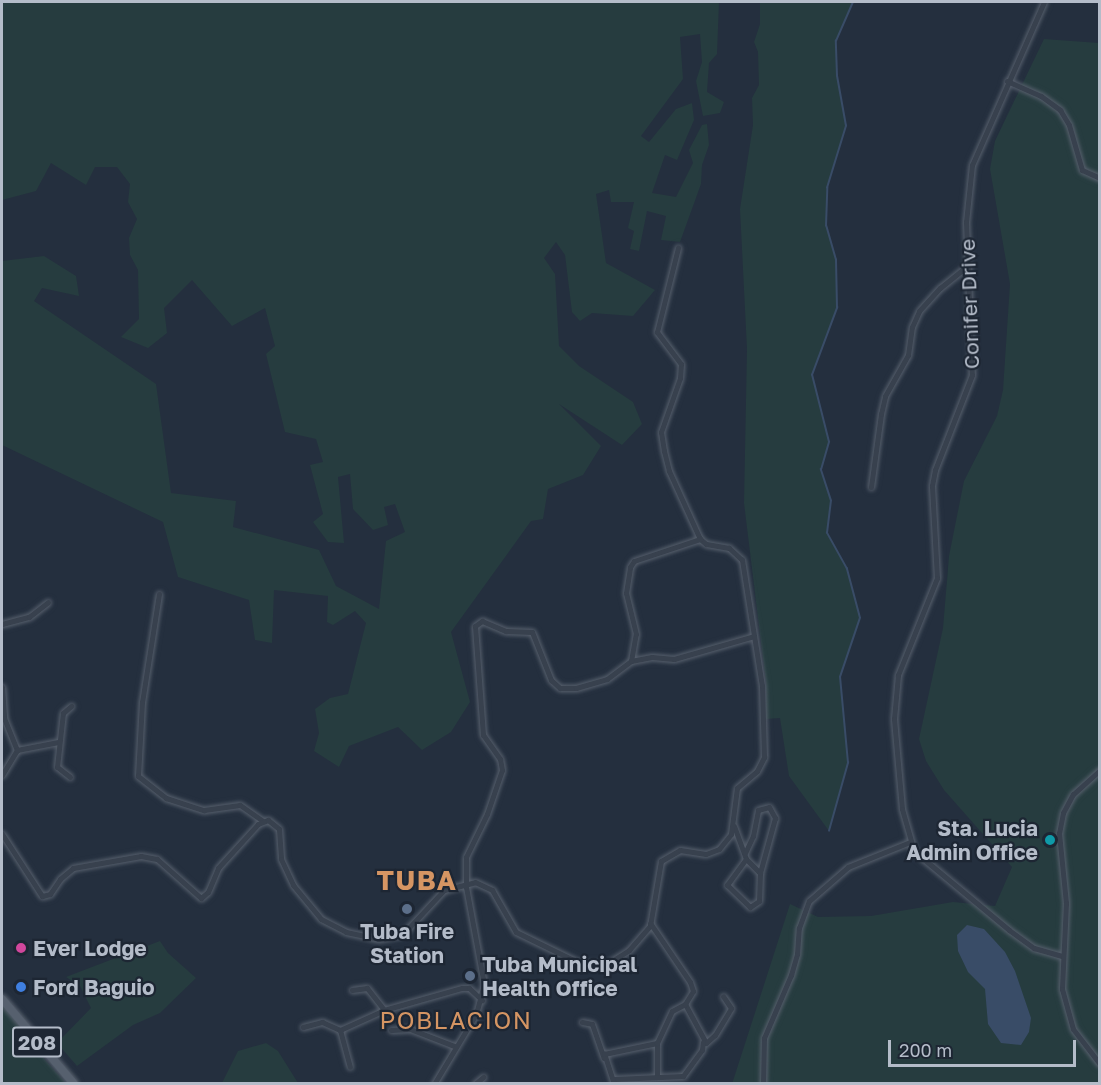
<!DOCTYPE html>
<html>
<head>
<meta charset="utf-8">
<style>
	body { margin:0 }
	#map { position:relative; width:1101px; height:1085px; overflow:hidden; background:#242f3e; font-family:"Golos Text",sans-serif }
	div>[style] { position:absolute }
	.green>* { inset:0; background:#263c3f }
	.water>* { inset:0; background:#394c67 }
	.stream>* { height:1.5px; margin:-0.75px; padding:0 0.75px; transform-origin:0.75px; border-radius:0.75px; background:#394c67 }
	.roads { filter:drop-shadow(0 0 2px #565f6c) drop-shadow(0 0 2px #565f6c) }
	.street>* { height:5px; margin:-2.5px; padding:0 2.5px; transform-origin:2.5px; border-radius:2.5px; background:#38414e }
	.primary>* { height:8px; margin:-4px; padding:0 4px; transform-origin:4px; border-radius:4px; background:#56606e }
	.dots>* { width:16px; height:16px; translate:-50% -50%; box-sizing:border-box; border:3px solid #1d2633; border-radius:50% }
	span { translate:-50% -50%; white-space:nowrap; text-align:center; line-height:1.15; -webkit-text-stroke:4.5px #1d2633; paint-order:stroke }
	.shield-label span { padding:2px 4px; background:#1d2633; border:2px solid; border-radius:4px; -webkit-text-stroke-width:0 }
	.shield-label { font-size:20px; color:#b4bcc9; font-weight:700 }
	.street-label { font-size:21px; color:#b4bcc9 }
	.poi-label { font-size:21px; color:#b4bcc9; font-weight:700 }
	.right { translate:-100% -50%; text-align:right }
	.left { translate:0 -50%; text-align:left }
	.quarter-label { font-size:24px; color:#d59563; letter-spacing:1.5px }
	.district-label { font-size:27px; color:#d59563; font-weight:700; letter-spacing:1.5px }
	.frame { position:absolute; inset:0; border:3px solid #b4bcc9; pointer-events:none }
	.scale { position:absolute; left:888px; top:1040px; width:188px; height:27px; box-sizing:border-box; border:3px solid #b4bcc9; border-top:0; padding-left:8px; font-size:18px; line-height:21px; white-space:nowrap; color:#b4bcc9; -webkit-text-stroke:4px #1d2633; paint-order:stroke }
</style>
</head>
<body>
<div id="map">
	<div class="green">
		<i style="clip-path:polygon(2px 2px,719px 2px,717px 54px,709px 63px,707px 92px,724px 102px,720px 113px,703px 116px,696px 81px,702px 62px,700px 34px,680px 37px,683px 79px,641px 136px,649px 142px,676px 109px,692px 103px,694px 120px,677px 160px,665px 155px,652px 193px,676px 197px,693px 163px,689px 150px,702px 125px,707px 124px,709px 145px,702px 165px,701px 184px,680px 242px,661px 240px,666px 216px,647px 211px,639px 251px,630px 249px,634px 231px,628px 228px,634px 202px,611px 202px,609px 190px,596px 194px,606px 263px,655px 290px,633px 316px,592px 313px,580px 321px,572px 312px,565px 255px,556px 242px,544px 258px,555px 274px,559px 346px,579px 366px,633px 402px,642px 424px,622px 445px,559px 404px,601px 446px,583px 475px,548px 489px,543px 519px,531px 521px,451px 632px,470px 702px,451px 732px,422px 750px,398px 727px,349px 746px,339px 767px,314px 751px,319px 733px,315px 709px,330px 698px,348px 694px,366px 623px,355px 611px,333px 625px,327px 622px,328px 596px,274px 590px,272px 643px,255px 640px,249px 600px,178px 577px,163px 522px,2px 445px,2px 261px,44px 256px,76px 276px,79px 296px,42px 288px,34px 301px,156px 384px,171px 493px,236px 501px,233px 527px,319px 550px,336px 586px,379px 609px,386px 541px,405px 532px,395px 504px,384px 507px,388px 525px,373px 530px,353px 509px,350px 474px,338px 477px,344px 543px,328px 542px,313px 522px,323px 514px,310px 465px,323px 462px,316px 439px,285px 432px,266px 354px,275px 346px,265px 308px,232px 326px,192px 280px,164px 308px,167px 333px,148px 348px,121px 337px,139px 319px,138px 270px,130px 255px,129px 238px,137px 219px,128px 202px,130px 184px,117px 167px,95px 167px,86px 185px,51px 163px,36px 191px,2px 200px)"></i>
		<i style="clip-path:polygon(760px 2px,853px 2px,836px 41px,837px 76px,846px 126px,827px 188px,826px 226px,836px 260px,837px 308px,812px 375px,829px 442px,821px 470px,831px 501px,827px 533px,847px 569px,860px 618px,840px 677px,848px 763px,829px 831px,789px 776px,780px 718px,766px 719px,766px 683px,744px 503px,747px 349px,740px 209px,753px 125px,752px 98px,759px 85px,758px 52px,754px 42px,760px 24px)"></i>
		<i style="clip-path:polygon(1044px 39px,1099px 43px,1099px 1083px,732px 1084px,790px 904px,818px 917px,871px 916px,953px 902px,995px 906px,1012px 867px,944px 790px,926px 761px,919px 739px,943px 628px,949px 556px,964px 481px,997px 416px,1003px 390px,1010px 284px,990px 169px,995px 141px)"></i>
		<i style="clip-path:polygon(160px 941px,168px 953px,196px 978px,160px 1013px,133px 1025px,77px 1066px,57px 1043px,91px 1008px,80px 986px,66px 977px)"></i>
		<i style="clip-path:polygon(2px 1001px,46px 1061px,66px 1083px,2px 1083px)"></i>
		<i style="clip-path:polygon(266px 1043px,278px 1051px,298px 1083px,222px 1083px,238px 1051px)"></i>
	</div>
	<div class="water">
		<i style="clip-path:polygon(967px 925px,984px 929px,1005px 952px,1015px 971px,1031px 1018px,1029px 1032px,1021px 1045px,1001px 1043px,988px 1024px,985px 989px,968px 972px,958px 951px,957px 935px)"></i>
	</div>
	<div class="stream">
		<i style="left:829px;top:831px;width:71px;rotate:-74.4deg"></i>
		<i style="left:848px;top:763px;width:86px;rotate:-95.3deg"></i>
		<i style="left:840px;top:677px;width:62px;rotate:-71.3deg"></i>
		<i style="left:860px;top:618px;width:51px;rotate:-104.9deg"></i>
		<i style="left:847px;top:569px;width:41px;rotate:-119.1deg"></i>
		<i style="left:827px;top:533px;width:32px;rotate:-83deg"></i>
		<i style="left:831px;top:501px;width:33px;rotate:-108deg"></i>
		<i style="left:821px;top:470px;width:29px;rotate:-74deg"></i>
		<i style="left:829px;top:442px;width:69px;rotate:-104.2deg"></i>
		<i style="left:812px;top:375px;width:72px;rotate:-69.5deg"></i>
		<i style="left:837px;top:308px;width:48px;rotate:-91.2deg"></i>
		<i style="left:836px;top:260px;width:35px;rotate:-106deg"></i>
		<i style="left:826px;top:226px;width:38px;rotate:-88deg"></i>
		<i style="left:827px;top:188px;width:65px;rotate:-73deg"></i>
		<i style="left:846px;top:126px;width:51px;rotate:-100.2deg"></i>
		<i style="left:837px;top:76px;width:35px;rotate:-92deg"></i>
		<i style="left:836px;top:41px;width:43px;rotate:-66.4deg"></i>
	</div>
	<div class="roads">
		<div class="street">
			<i style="left:1044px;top:2px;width:178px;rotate:113.8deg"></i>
			<i style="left:972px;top:165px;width:57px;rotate:96deg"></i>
			<i style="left:966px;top:222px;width:153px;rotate:87.8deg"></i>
			<i style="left:972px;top:375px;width:102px;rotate:111.3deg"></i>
			<i style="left:935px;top:470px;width:16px;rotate:101deg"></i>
			<i style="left:932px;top:486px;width:92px;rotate:86.9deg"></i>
			<i style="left:937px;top:578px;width:105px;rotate:111.9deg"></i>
			<i style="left:898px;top:675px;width:44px;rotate:95.2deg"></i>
			<i style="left:894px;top:719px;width:90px;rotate:84.9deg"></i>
			<i style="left:902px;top:809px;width:44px;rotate:74.1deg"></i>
			<i style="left:914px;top:851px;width:124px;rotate:39.7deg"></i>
			<i style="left:1009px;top:930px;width:31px;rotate:36deg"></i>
			<i style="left:1034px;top:948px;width:29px;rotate:16deg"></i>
			<i style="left:1007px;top:81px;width:37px;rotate:24deg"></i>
			<i style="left:1041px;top:96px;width:24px;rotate:36deg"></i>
			<i style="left:1060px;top:110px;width:17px;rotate:59deg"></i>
			<i style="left:1069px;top:125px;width:47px;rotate:73.9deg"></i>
			<i style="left:1082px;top:170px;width:20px;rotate:24deg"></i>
			<i style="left:871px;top:487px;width:74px;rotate:-82.2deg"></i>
			<i style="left:881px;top:414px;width:18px;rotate:-77deg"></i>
			<i style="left:885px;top:396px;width:47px;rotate:-60.7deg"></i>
			<i style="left:908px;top:355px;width:28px;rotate:-82deg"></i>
			<i style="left:912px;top:327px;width:17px;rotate:-66deg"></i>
			<i style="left:919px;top:311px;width:31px;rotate:-48deg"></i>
			<i style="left:940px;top:288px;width:35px;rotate:-39deg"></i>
			<i style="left:159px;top:594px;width:109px;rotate:98.9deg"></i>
			<i style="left:142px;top:702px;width:74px;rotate:93.1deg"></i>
			<i style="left:138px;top:776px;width:36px;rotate:38deg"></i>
			<i style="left:166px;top:798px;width:40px;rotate:18deg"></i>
			<i style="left:204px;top:810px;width:36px;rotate:-8deg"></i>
			<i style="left:240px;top:805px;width:28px;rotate:35deg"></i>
			<i style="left:2px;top:624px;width:28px;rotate:-15deg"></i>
			<i style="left:29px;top:617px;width:24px;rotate:-38deg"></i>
			<i style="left:631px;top:661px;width:21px;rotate:-11deg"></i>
			<i style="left:652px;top:657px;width:22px;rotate:5deg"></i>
			<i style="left:674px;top:659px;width:83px;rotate:-16deg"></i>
			<i style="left:2px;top:687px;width:31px;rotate:86deg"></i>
			<i style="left:4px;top:718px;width:35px;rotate:68deg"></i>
			<i style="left:1100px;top:770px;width:36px;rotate:138deg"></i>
			<i style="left:1073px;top:794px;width:21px;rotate:118deg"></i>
			<i style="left:1063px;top:813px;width:20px;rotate:101deg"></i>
			<i style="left:1059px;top:833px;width:70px;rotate:84.3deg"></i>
			<i style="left:1066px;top:903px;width:86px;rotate:92.7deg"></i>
			<i style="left:1062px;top:989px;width:41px;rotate:74.6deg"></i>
			<i style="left:1073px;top:1029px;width:44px;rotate:52.4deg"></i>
			<i style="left:2px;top:775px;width:29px;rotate:-59deg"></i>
			<i style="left:17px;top:750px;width:42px;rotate:-11deg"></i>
			<i style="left:70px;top:777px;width:16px;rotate:-142deg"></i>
			<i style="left:57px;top:767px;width:54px;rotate:-83.7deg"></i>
			<i style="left:63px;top:713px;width:11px;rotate:-41deg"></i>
			<i style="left:734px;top:826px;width:35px;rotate:70deg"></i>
			<i style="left:746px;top:859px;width:20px;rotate:45deg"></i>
			<i style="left:760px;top:873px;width:28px;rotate:92deg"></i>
			<i style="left:759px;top:901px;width:11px;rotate:146deg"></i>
			<i style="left:750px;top:907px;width:32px;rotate:-136deg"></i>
			<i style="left:727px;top:885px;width:32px;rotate:-54deg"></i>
			<i style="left:2px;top:834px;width:74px;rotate:57.2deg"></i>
			<i style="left:42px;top:896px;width:8px;rotate:-14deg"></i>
			<i style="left:50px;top:894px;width:18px;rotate:-56deg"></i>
			<i style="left:60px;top:879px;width:17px;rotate:-40deg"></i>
			<i style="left:73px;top:868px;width:69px;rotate:-10deg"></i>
			<i style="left:141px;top:856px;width:16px;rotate:11deg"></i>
			<i style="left:157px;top:859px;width:59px;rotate:41.6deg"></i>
			<i style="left:201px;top:898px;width:9px;rotate:-41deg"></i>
			<i style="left:208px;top:892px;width:26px;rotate:-67deg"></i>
			<i style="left:218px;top:868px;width:59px;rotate:-47.7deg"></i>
			<i style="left:258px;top:824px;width:11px;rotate:-22deg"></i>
			<i style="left:268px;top:820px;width:14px;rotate:39deg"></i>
			<i style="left:279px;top:829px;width:30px;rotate:86deg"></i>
			<i style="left:281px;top:859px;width:29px;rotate:65deg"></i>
			<i style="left:293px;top:885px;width:44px;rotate:50.5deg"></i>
			<i style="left:321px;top:919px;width:28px;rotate:27deg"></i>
			<i style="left:346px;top:932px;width:33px;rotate:12deg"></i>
			<i style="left:378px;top:939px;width:25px;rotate:-11deg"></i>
			<i style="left:403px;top:934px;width:60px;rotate:-47deg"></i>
			<i style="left:444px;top:890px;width:32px;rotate:-14deg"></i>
			<i style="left:475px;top:882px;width:19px;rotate:25deg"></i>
			<i style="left:492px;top:890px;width:48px;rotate:60.3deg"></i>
			<i style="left:516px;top:932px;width:73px;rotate:25.9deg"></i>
			<i style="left:582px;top:964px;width:25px"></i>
			<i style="left:607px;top:964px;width:26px;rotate:-32deg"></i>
			<i style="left:629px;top:950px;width:32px;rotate:-49deg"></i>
			<i style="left:650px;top:926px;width:66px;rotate:-80.4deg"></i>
			<i style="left:661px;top:861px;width:22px;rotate:-30deg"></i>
			<i style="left:680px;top:850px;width:26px;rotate:9deg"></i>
			<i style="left:706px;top:854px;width:14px;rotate:-21deg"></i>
			<i style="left:719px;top:849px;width:19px;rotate:-51deg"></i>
			<i style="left:731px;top:834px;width:46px;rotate:-82.6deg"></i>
			<i style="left:737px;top:788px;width:26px;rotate:-40deg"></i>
			<i style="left:757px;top:771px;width:16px;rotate:-63deg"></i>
			<i style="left:764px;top:757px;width:71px;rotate:-91.6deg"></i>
			<i style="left:762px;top:686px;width:128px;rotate:-99deg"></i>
			<i style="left:742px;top:560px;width:18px;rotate:-137deg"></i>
			<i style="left:729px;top:548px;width:23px;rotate:-170deg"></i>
			<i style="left:706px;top:544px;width:8px;rotate:-140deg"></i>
			<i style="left:700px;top:539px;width:75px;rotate:-114.5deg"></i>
			<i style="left:669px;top:471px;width:21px;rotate:-104deg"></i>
			<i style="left:664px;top:451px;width:19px;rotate:-99deg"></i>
			<i style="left:661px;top:432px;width:57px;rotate:-70.6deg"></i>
			<i style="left:680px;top:378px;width:14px;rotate:-86deg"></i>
			<i style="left:681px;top:364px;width:40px;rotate:-127deg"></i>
			<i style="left:657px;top:332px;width:87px;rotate:-76deg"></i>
			<i style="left:745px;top:853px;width:19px;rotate:-65deg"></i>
			<i style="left:753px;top:836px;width:26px;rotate:-79deg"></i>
			<i style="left:758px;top:810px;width:11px;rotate:-15deg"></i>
			<i style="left:769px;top:807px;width:13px;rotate:61deg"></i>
			<i style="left:775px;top:818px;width:57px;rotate:105.3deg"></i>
			<i style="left:352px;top:990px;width:15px;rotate:-8deg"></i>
			<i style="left:367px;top:988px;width:28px;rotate:52deg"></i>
			<i style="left:685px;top:1004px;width:44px;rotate:61.7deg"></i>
			<i style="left:706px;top:1043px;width:12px;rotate:-42deg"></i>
			<i style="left:715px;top:1035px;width:31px;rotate:-59deg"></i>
			<i style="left:731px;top:1008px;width:14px;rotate:-124deg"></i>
			<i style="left:582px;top:1022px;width:10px;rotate:11deg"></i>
			<i style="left:592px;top:1024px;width:36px;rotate:71deg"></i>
			<i style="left:303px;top:1027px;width:20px;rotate:-15deg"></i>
			<i style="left:322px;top:1022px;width:20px;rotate:24deg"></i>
			<i style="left:340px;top:1030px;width:48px;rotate:-24.4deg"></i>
			<i style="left:384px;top:1010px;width:81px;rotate:-15.8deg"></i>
			<i style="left:462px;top:988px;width:7px"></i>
			<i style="left:469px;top:988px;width:18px;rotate:43deg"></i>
			<i style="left:340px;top:1030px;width:38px;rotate:75deg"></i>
			<i style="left:391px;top:1030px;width:19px;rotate:-3deg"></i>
			<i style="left:410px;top:1029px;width:47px;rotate:21.1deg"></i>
			<i style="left:657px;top:1076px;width:33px;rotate:-90deg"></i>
			<i style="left:615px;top:1079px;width:68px;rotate:-2.5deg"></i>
			<i style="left:683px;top:1076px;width:32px;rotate:-54deg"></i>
			<i style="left:702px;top:1050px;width:8px;rotate:-83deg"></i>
			<i style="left:434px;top:1084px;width:82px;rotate:-59deg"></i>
			<i style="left:476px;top:1014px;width:31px;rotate:-75deg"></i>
			<i style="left:484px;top:984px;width:99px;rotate:-100.5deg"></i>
			<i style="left:466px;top:887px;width:30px;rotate:-90deg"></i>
			<i style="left:466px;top:857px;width:48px;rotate:-64deg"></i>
			<i style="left:487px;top:814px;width:46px;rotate:-71.2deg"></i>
			<i style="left:502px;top:770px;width:11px;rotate:-100deg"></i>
			<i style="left:500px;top:759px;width:29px;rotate:-125deg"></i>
			<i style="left:483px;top:735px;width:109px;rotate:-94.2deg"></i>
			<i style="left:475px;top:626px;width:9px;rotate:-36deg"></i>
			<i style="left:482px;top:621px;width:26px;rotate:23deg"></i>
			<i style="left:506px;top:631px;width:26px;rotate:2deg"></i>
			<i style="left:532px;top:632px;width:52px;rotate:68.4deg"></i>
			<i style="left:551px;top:680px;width:12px;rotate:42deg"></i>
			<i style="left:560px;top:688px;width:16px"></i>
			<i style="left:576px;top:688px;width:32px;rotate:-16deg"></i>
			<i style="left:607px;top:679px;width:30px;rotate:-37deg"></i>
			<i style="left:631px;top:661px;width:27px;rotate:-80deg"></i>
			<i style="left:636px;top:634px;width:42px;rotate:-103.7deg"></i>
			<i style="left:626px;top:593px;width:26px;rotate:-81deg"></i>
			<i style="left:630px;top:567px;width:7px;rotate:-56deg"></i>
			<i style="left:634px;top:561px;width:70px;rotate:-18.4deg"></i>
			<i style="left:475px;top:1084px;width:11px;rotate:-41deg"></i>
			<i style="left:614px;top:1084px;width:32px;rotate:-108deg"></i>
			<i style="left:604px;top:1054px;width:54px;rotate:-11.7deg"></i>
			<i style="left:657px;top:1043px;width:35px;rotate:-65deg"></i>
			<i style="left:672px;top:1011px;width:15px;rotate:-28deg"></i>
			<i style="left:685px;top:1004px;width:15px;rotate:-58deg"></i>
			<i style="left:693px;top:991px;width:9px;rotate:-108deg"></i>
			<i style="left:690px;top:982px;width:71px;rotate:-124.1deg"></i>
			<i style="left:763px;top:1084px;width:46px;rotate:-88.8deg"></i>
			<i style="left:764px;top:1038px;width:69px;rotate:-66.8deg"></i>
			<i style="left:791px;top:975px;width:22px;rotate:-74deg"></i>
			<i style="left:797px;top:954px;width:26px;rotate:-86deg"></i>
			<i style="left:799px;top:928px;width:29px;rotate:-70deg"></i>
			<i style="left:809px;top:901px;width:52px;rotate:-41.1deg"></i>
			<i style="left:848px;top:867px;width:67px;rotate:-22deg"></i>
		</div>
		<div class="primary">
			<i style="left:2px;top:999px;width:111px;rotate:49.7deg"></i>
		</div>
	</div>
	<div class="dots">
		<i style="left:1050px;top:840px;background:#0f9aa8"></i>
		<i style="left:407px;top:909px;background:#5c6f8a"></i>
		<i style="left:21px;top:948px;background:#d1479c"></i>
		<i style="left:470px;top:976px;background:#5c6f8a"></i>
		<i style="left:21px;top:987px;background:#3f7fe0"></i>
	</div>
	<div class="shield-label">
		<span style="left:37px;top:1042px">208</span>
	</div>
	<div class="street-label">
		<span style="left:969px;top:304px;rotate:-92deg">Conifer Drive</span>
	</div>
	<div class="poi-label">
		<span class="right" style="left:1038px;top:840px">Sta. Lucia<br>Admin Office</span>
		<span style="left:407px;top:943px">Tuba Fire<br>Station</span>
		<span class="left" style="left:33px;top:948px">Ever Lodge</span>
		<span class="left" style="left:482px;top:976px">Tuba Municipal<br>Health Office</span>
		<span class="left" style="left:33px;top:987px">Ford Baguio</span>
	</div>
	<div class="quarter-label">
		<span style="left:456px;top:1020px">POBLACION</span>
	</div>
	<div class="district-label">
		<span style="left:417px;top:881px">TUBA</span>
	</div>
	<div class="frame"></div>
	<div class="scale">200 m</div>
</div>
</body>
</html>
